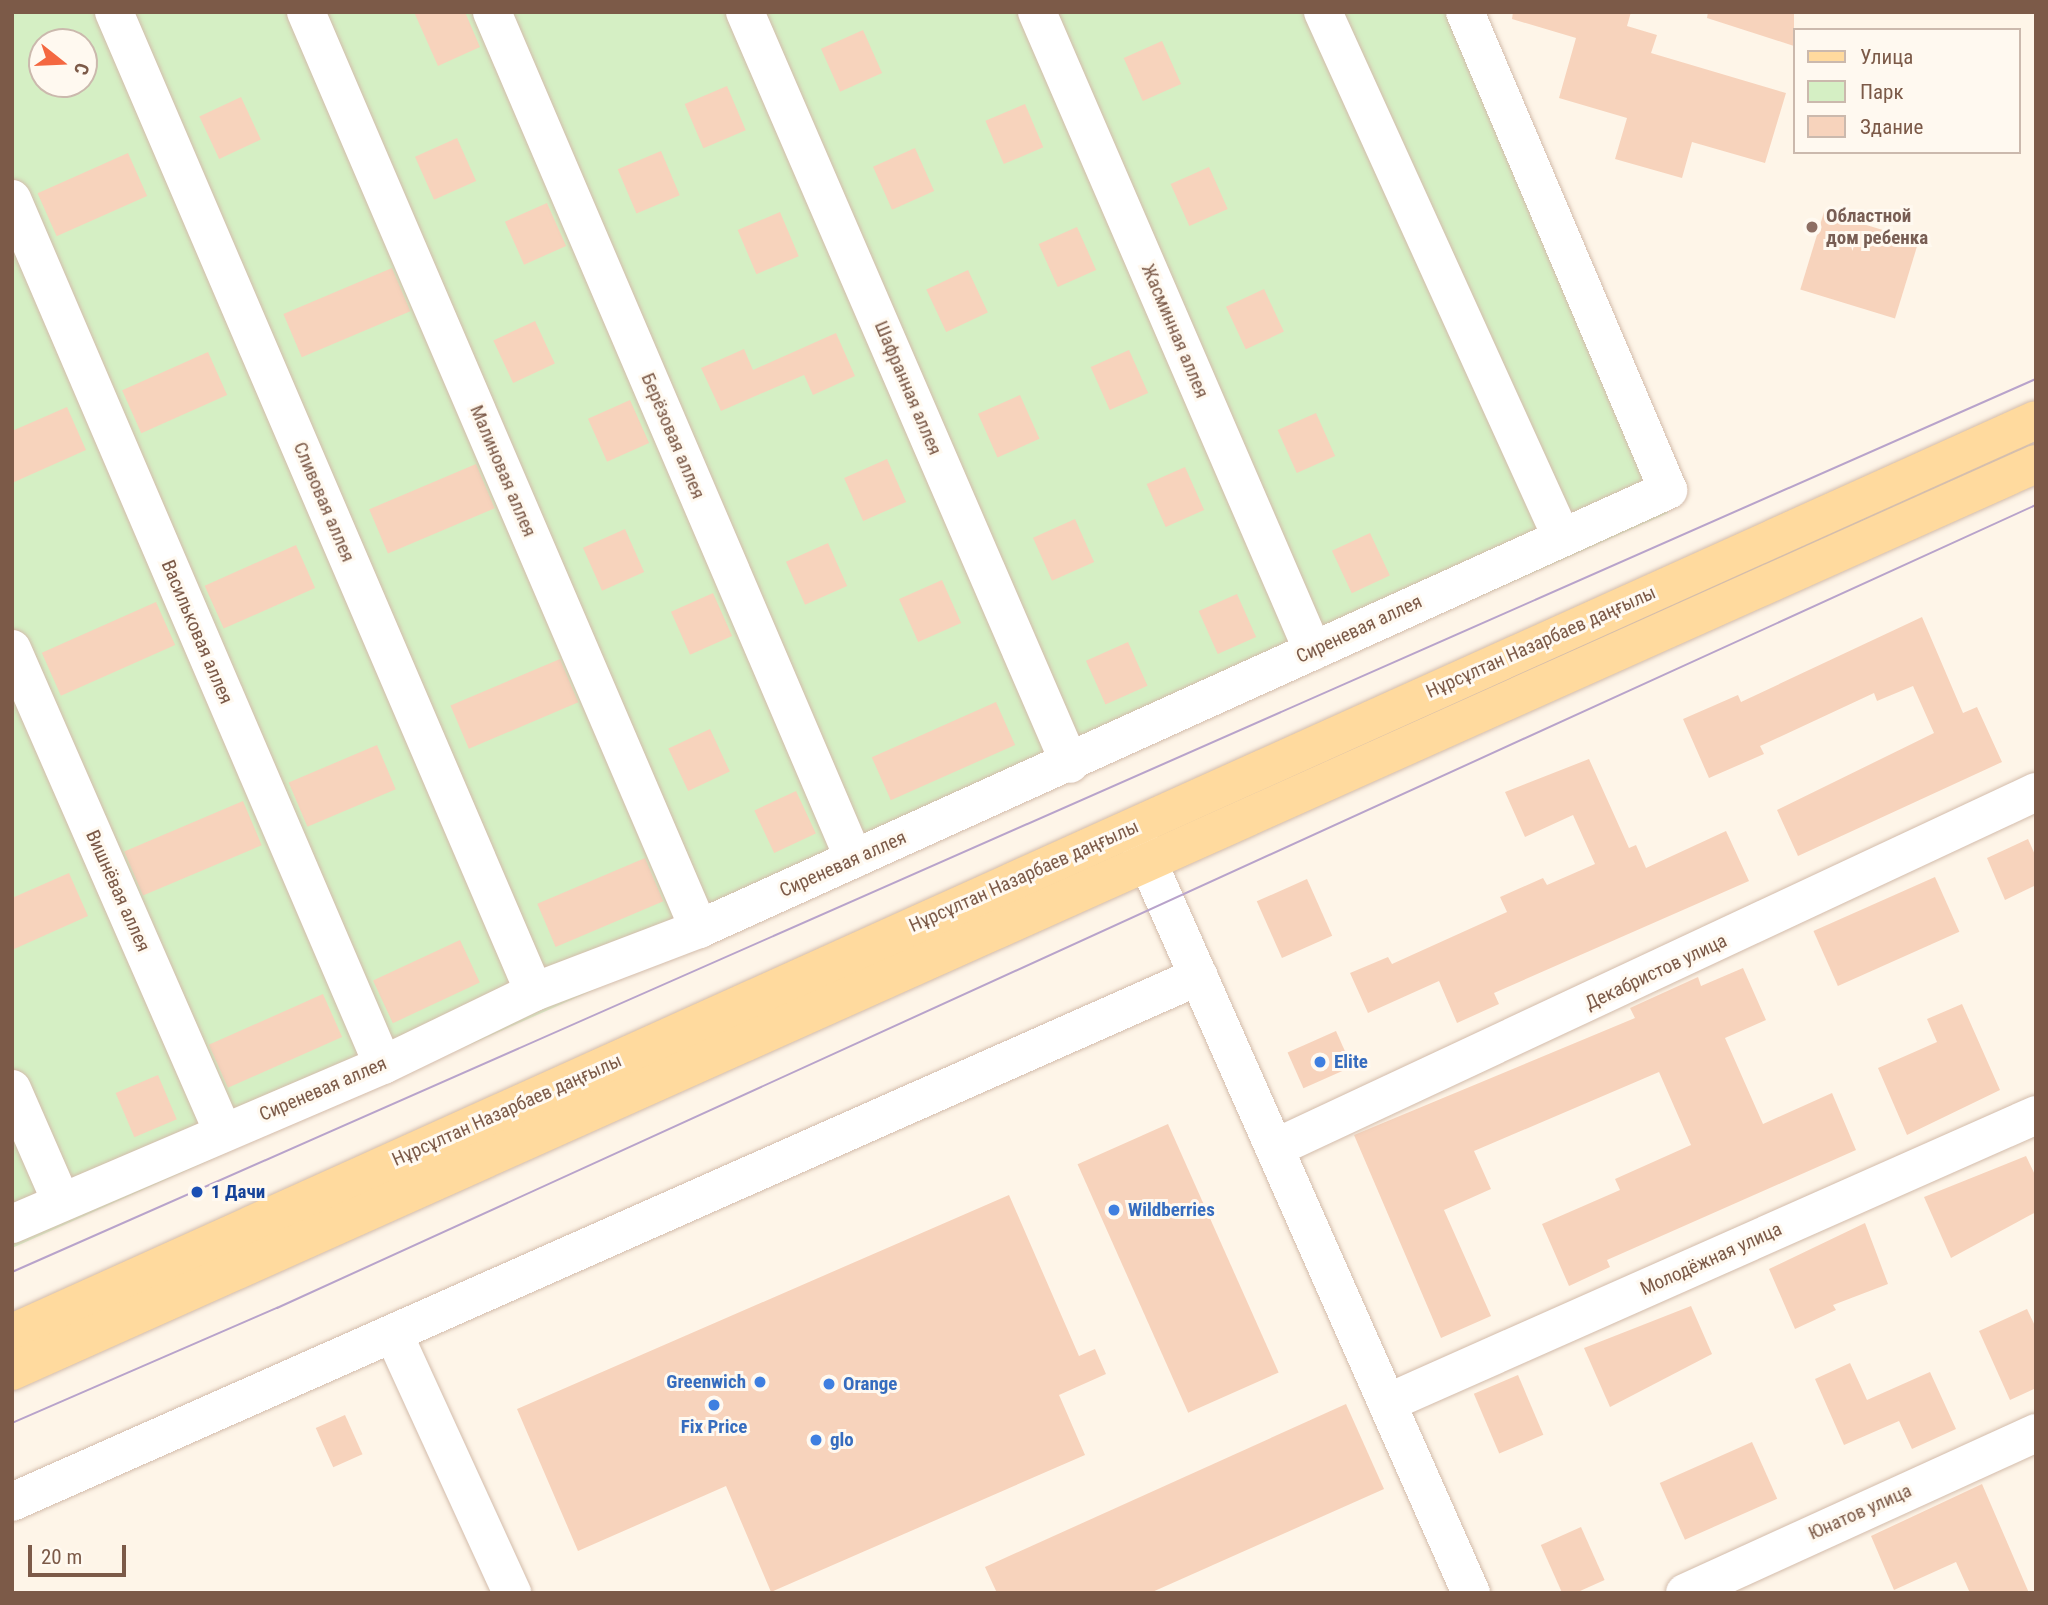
<!DOCTYPE html>
<html>
<head>
<meta charset="utf-8">
<style>
	body { margin:0 }
	#map { position:relative; width:2048px; height:1605px; overflow:hidden; background:#fef5e8; font-family:"Roboto Condensed",sans-serif }
	div>[style] { position:absolute }
	.green>* { inset:0; background:#d5efc4 }
	.building>* { inset:0; background:#f7d3bc; transform-origin:0 0 }
	.roads { filter:drop-shadow(0 0 2px #d3bcab) drop-shadow(0 0 2px #d3bcab) }
	.minor>* { height:38px; margin:-19px; padding:0 19px; transform-origin:19px; border-radius:19px; background:#fff }
	.tertiary>* { height:38px; margin:-19px; padding:0 19px; transform-origin:19px; border-radius:19px; background:#fff }
	.primary>* { height:38px; margin:-19px; padding:0 19px; transform-origin:19px; border-radius:19px; background:#ffda9e }
	.tram>* { height:2px; margin:-1px; padding:0 1px; transform-origin:1px; border-radius:1px; background:#b8a3cb }
	.dots>* { width:19px; height:19px; translate:-50% -50%; box-sizing:border-box; border:4px solid #fff9f0; border-radius:50% }
	span { translate:-50% -50%; white-space:nowrap; text-align:center; line-height:1.15; -webkit-text-stroke:6px #fff9f0; paint-order:stroke }
	.education-label { font-size:19px; color:#785e54; font-weight:700 }
	.left { translate:0 -50%; text-align:left }
	.street-label { font-size:19px; color:#7c5a48 }
	.shop-label { font-size:19px; color:#366cbe; font-weight:700 }
	.right { translate:-100% -50%; text-align:right }
	.transit-label { font-size:19px; color:#164399; font-weight:700 }
	.frame { position:absolute; inset:0; border:14px solid #7c5a48; pointer-events:none }
	.legend { position:absolute; left:1793px; top:28px; width:228px; height:126px; box-sizing:border-box; background:#fff9f0; border:2px solid #cbb9ad; margin:0; padding:9px 12px; list-style:none; font-size:21px; color:#7c5a48 }
	.legend li { display:flex; align-items:center; gap:14px; height:35px }
	.legend b { width:35px; border:2px solid #cbb9ad }
	.north { position:absolute; left:28px; top:28px; width:70px; height:70px; box-sizing:border-box; background:#fff9f0; border:2px solid #cbb9ad; border-radius:50%; rotate:108deg; font-size:19px; font-weight:700; line-height:28px; text-align:center; color:#7c5a48 }
	.north::after { content:''; display:block; margin:auto; width:24px; height:32px; background:#f46841; clip-path:polygon(50% 0,100% 100%,50% 72%,0 100%) }
	.scale { position:absolute; left:28px; top:1545px; width:98px; height:32px; box-sizing:border-box; border:4px solid #7c5a48; border-top:0; padding-left:9px; font-size:21px; line-height:24px; white-space:nowrap; color:#7c5a48; -webkit-text-stroke:5px #fff9f0; paint-order:stroke }
</style>
</head>
<body>
<div id="map">
	<div class="green">
		<i style="clip-path:polygon(evenodd,12px 12px,1455px 12px,1668px 513px,12px 1248px,12px 12px,42px 42px,84px 42px,84px 84px,42px 84px,42px 42px)"></i>
	</div>
	<div class="building">
		<i style="clip-path:polygon(414px 12px,465px 12px,480px 47px,438px 66px)"></i>
		<i style="clip-path:polygon(1513px 12px,1631px 12px,1627px 26px,1657px 35px,1651px 53px,1786px 93px,1765px 163px,1692px 142px,1682px 178px,1615px 159px,1627px 118px,1559px 98px,1576px 38px,1512px 19px)"></i>
		<i style="clip-path:polygon(1708px 12px,1794px 12px,1794px 46px,1707px 18px)"></i>
		<i style="left:863px;top:30px;width:47px;height:46px;rotate:66deg"></i>
		<i style="left:1162px;top:41px;width:47px;height:42px;rotate:66deg"></i>
		<i style="left:727px;top:86px;width:48px;height:46px;rotate:67deg"></i>
		<i style="left:241px;top:97px;width:47px;height:46px;rotate:65deg"></i>
		<i style="left:1025px;top:104px;width:47px;height:43px;rotate:67deg"></i>
		<i style="left:457px;top:138px;width:47px;height:46px;rotate:66deg"></i>
		<i style="left:915px;top:148px;width:47px;height:46px;rotate:66deg"></i>
		<i style="left:661px;top:151px;width:48px;height:47px;rotate:67deg"></i>
		<i style="left:128px;top:153px;width:47px;height:99px;rotate:66deg"></i>
		<i style="left:1209px;top:167px;width:46px;height:42px;rotate:66deg"></i>
		<i style="left:547px;top:203px;width:47px;height:46px;rotate:66deg"></i>
		<i style="left:780px;top:212px;width:48px;height:46px;rotate:67deg"></i>
		<i style="left:1824px;top:212px;width:99px;height:81px;rotate:17deg"></i>
		<i style="left:1077px;top:227px;width:47px;height:42px;rotate:66deg"></i>
		<i style="left:392px;top:268px;width:47px;height:118px;rotate:67deg"></i>
		<i style="left:968px;top:270px;width:47px;height:46px;rotate:65deg"></i>
		<i style="left:1264px;top:289px;width:47px;height:42px;rotate:65deg"></i>
		<i style="left:535px;top:321px;width:47px;height:46px;rotate:65deg"></i>
		<i style="clip-path:polygon(836px 333px,855px 376px,813px 395px,804px 375px,721px 411px,701px 368px,744px 349px,753px 370px)"></i>
		<i style="left:1129px;top:350px;width:47px;height:42px;rotate:66deg"></i>
		<i style="left:208px;top:352px;width:47px;height:94px;rotate:66deg"></i>
		<i style="left:1020px;top:395px;width:48px;height:46px;rotate:66deg"></i>
		<i style="left:630px;top:400px;width:47px;height:46px;rotate:66deg"></i>
		<i style="clip-path:polygon(67px 407px,86px 450px,12px 483px,12px 431px)"></i>
		<i style="left:1316px;top:413px;width:47px;height:42px;rotate:66deg"></i>
		<i style="left:887px;top:459px;width:47px;height:47px;rotate:66deg"></i>
		<i style="left:476px;top:464px;width:48px;height:116px;rotate:67deg"></i>
		<i style="left:1185px;top:467px;width:47px;height:42px;rotate:66deg"></i>
		<i style="left:1075px;top:519px;width:47px;height:46px;rotate:66deg"></i>
		<i style="left:625px;top:529px;width:47px;height:46px;rotate:66deg"></i>
		<i style="left:1370px;top:533px;width:47px;height:42px;rotate:65deg"></i>
		<i style="left:828px;top:543px;width:47px;height:46px;rotate:66deg"></i>
		<i style="left:296px;top:545px;width:47px;height:100px;rotate:66deg"></i>
		<i style="left:942px;top:580px;width:47px;height:47px;rotate:66deg"></i>
		<i style="left:713px;top:593px;width:47px;height:46px;rotate:66deg"></i>
		<i style="left:1237px;top:594px;width:47px;height:42px;rotate:66deg"></i>
		<i style="left:156px;top:602px;width:47px;height:125px;rotate:66deg"></i>
		<i style="clip-path:polygon(1922px 617px,1963px 713px,1977px 707px,2002px 762px,1798px 856px,1777px 810px,1934px 733px,1913px 686px,1877px 701px,1874px 693px,1760px 746px,1764px 754px,1709px 778px,1683px 719px,1738px 695px,1741px 702px)"></i>
		<i style="left:1128px;top:642px;width:48px;height:46px;rotate:66deg"></i>
		<i style="left:560px;top:659px;width:47px;height:119px;rotate:67deg"></i>
		<i style="left:996px;top:702px;width:47px;height:136px;rotate:66deg"></i>
		<i style="left:710px;top:729px;width:47px;height:46px;rotate:65deg"></i>
		<i style="left:377px;top:745px;width:48px;height:96px;rotate:67deg"></i>
		<i style="clip-path:polygon(1589px 759px,1629px 848px,1636px 845px,1646px 868px,1726px 831px,1749px 881px,1494px 993px,1499px 1004px,1457px 1023px,1439px 981px,1368px 1013px,1350px 973px,1388px 957px,1392px 964px,1507px 912px,1500px 897px,1543px 878px,1547px 885px,1595px 864px,1573px 815px,1525px 837px,1505px 792px)"></i>
		<i style="left:796px;top:791px;width:47px;height:46px;rotate:65deg"></i>
		<i style="left:243px;top:801px;width:48px;height:129px;rotate:67deg"></i>
		<i style="clip-path:polygon(2028px 839px,2036px 857px,2036px 885px,2005px 900px,1987px 858px)"></i>
		<i style="left:645px;top:858px;width:47px;height:117px;rotate:67deg"></i>
		<i style="clip-path:polygon(69px 873px,88px 916px,12px 950px,12px 898px)"></i>
		<i style="left:1935px;top:877px;width:60px;height:133px;rotate:66deg"></i>
		<i style="left:1307px;top:879px;width:62px;height:55px;rotate:66deg"></i>
		<i style="left:460px;top:940px;width:47px;height:96px;rotate:65deg"></i>
		<i style="clip-path:polygon(1743px 968px,1766px 1020px,1725px 1038px,1763px 1124px,1832px 1093px,1856px 1150px,1607px 1260px,1610px 1267px,1569px 1286px,1542px 1224px,1620px 1190px,1615px 1179px,1691px 1145px,1659px 1072px,1474px 1151px,1491px 1189px,1444px 1210px,1491px 1316px,1441px 1338px,1354px 1135px,1635px 1018px,1630px 1008px,1698px 977px,1701px 986px)"></i>
		<i style="left:323px;top:994px;width:47px;height:125px;rotate:66deg"></i>
		<i style="clip-path:polygon(1962px 1004px,2000px 1090px,1907px 1135px,1878px 1068px,1937px 1042px,1927px 1019px)"></i>
		<i style="left:1336px;top:1031px;width:39px;height:53px;rotate:66deg"></i>
		<i style="left:158px;top:1075px;width:48px;height:46px;rotate:67deg"></i>
		<i style="left:1168px;top:1124px;width:272px;height:99px;rotate:66deg"></i>
		<i style="clip-path:polygon(2026px 1156px,2036px 1177px,2036px 1212px,1951px 1258px,1924px 1197px)"></i>
		<i style="clip-path:polygon(1009px 1195px,1079px 1356px,1095px 1349px,1106px 1374px,1059px 1395px,1085px 1455px,771px 1592px,726px 1486px,578px 1551px,517px 1409px)"></i>
		<i style="clip-path:polygon(1865px 1223px,1888px 1284px,1833px 1305px,1836px 1310px,1795px 1329px,1769px 1269px)"></i>
		<i style="clip-path:polygon(1691px 1306px,1712px 1354px,1610px 1407px,1584px 1348px)"></i>
		<i style="clip-path:polygon(2027px 1309px,2036px 1328px,2036px 1388px,2010px 1400px,1979px 1331px)"></i>
		<i style="clip-path:polygon(1850px 1363px,1867px 1400px,1930px 1372px,1956px 1429px,1912px 1449px,1899px 1421px,1844px 1445px,1815px 1379px)"></i>
		<i style="left:1518px;top:1375px;width:65px;height:48px;rotate:67deg"></i>
		<i style="clip-path:polygon(1346px 1404px,1384px 1489px,1150px 1593px,997px 1593px,985px 1567px)"></i>
		<i style="left:345px;top:1415px;width:43px;height:32px;rotate:66deg"></i>
		<i style="left:1752px;top:1442px;width:62px;height:101px;rotate:66deg"></i>
		<i style="clip-path:polygon(1982px 1484px,2029px 1593px,1970px 1593px,1956px 1562px,1894px 1590px,1871px 1536px)"></i>
		<i style="left:1581px;top:1527px;width:58px;height:44px;rotate:66deg"></i>
	</div>
	<div class="roads">
		<div class="minor">
			<i style="left:114px;top:12px;width:1066px;rotate:66.8deg"></i>
			<i style="left:306px;top:12px;width:998px;rotate:66.8deg"></i>
			<i style="left:492px;top:12px;width:921px;rotate:66.86deg"></i>
			<i style="left:745px;top:12px;width:819px;rotate:66.63deg"></i>
			<i style="left:1037px;top:12px;width:696px;rotate:66.64deg"></i>
			<i style="left:1323px;top:12px;width:576px;rotate:65.57deg"></i>
			<i style="left:12px;top:199px;width:942px;rotate:66.81deg"></i>
			<i style="left:12px;top:649px;width:527px;rotate:66.4deg"></i>
			<i style="left:12px;top:1089px;width:122px;rotate:66.4deg"></i>
			<i style="left:1275px;top:1148px;width:840px;rotate:-25.07deg"></i>
			<i style="left:12px;top:1224px;width:404px;rotate:-23.2deg"></i>
			<i style="left:383px;top:1065px;width:168px;rotate:-25.8deg"></i>
			<i style="left:534px;top:992px;width:177px;rotate:-20.9deg"></i>
			<i style="left:699px;top:929px;width:1064px;rotate:-24.37deg"></i>
			<i style="left:1668px;top:490px;width:519px;rotate:-113.01deg"></i>
			<i style="left:394px;top:1335px;width:284px;rotate:65.4deg"></i>
			<i style="left:1387px;top:1403px;width:710px;rotate:-23.93deg"></i>
			<i style="left:12px;top:1502px;width:1298px;rotate:-23.9deg"></i>
			<i style="left:1685px;top:1593px;width:386px;rotate:-24.5deg"></i>
		</div>
		<div class="tertiary">
			<i style="left:1135px;top:833px;width:831px;rotate:66.15deg"></i>
		</div>
		<div class="primary">
			<i style="left:12px;top:1333px;width:2220px;rotate:-24.28deg"></i>
			<i style="left:12px;top:1371px;width:2218px;rotate:-24.14deg"></i>
		</div>
	</div>
	<div class="tram">
		<i style="left:12px;top:1272px;width:2212px;rotate:-23.81deg"></i>
		<i style="left:12px;top:1423px;width:289px;rotate:-23.5deg"></i>
		<i style="left:277px;top:1308px;width:1934px;rotate:-24.54deg"></i>
	</div>
	<div class="dots">
		<i style="left:1812px;top:227px;background:#8d6e63"></i>
		<i style="left:1320px;top:1062px;background:#3f7fe0"></i>
		<i style="left:197px;top:1192px;background:#1a4fb4"></i>
		<i style="left:1114px;top:1210px;background:#3f7fe0"></i>
		<i style="left:760px;top:1382px;background:#3f7fe0"></i>
		<i style="left:829px;top:1384px;background:#3f7fe0"></i>
		<i style="left:714px;top:1405px;background:#3f7fe0"></i>
		<i style="left:816px;top:1440px;background:#3f7fe0"></i>
	</div>
	<div class="education-label">
		<span class="left" style="left:1826px;top:227px">Областной<br>дом ребенка</span>
	</div>
	<div class="street-label">
		<span style="left:1175px;top:331px;rotate:67deg">Жасминная аллея</span>
		<span style="left:908px;top:388px;rotate:67deg">Шафранная аллея</span>
		<span style="left:673px;top:436px;rotate:67deg">Берёзовая аллея</span>
		<span style="left:503px;top:471px;rotate:67deg">Малиновая аллея</span>
		<span style="left:324px;top:502px;rotate:67deg">Сливовая аллея</span>
		<span style="left:1359px;top:629px;rotate:-25deg">Сиреневая аллея</span>
		<span style="left:197px;top:632px;rotate:67deg">Васильковая аллея</span>
		<span style="left:1541px;top:642px;rotate:-24deg">Нұрсұлтан Назарбаев даңғылы</span>
		<span style="left:843px;top:864px;rotate:-24deg">Сиреневая аллея</span>
		<span style="left:1024px;top:876px;rotate:-24deg">Нұрсұлтан Назарбаев даңғылы</span>
		<span style="left:118px;top:891px;rotate:66deg">Вишнёвая аллея</span>
		<span style="left:1656px;top:972px;rotate:-25deg">Декабристов улица</span>
		<span style="left:323px;top:1089px;rotate:-23deg">Сиреневая аллея</span>
		<span style="left:507px;top:1110px;rotate:-24deg">Нұрсұлтан Назарбаев даңғылы</span>
		<span style="left:1711px;top:1259px;rotate:-24deg">Молодёжная улица</span>
		<span style="left:1860px;top:1512px;rotate:-24deg">Юнатов улица</span>
	</div>
	<div class="shop-label">
		<span class="left" style="left:1334px;top:1062px">Elite</span>
		<span class="left" style="left:1128px;top:1210px">Wildberries</span>
		<span class="right" style="left:746px;top:1382px">Greenwich</span>
		<span class="left" style="left:843px;top:1384px">Orange</span>
		<span style="left:714px;top:1427px">Fix Price</span>
		<span class="left" style="left:830px;top:1440px">glo</span>
	</div>
	<div class="transit-label">
		<span class="left" style="left:211px;top:1192px">1 Дачи</span>
	</div>
	<div class="frame"></div>
	<ul class="legend">
	<li><b style="height:9px;background:#ffda9e"></b>Улица</li>
	<li><b style="height:19px;background:#d5efc4"></b>Парк</li>
	<li><b style="height:19px;background:#f7d3bc"></b>Здание</li>
	</ul>
	<div class="north">С</div>
	<div class="scale">20 m</div>
</div>
</body>
</html>
